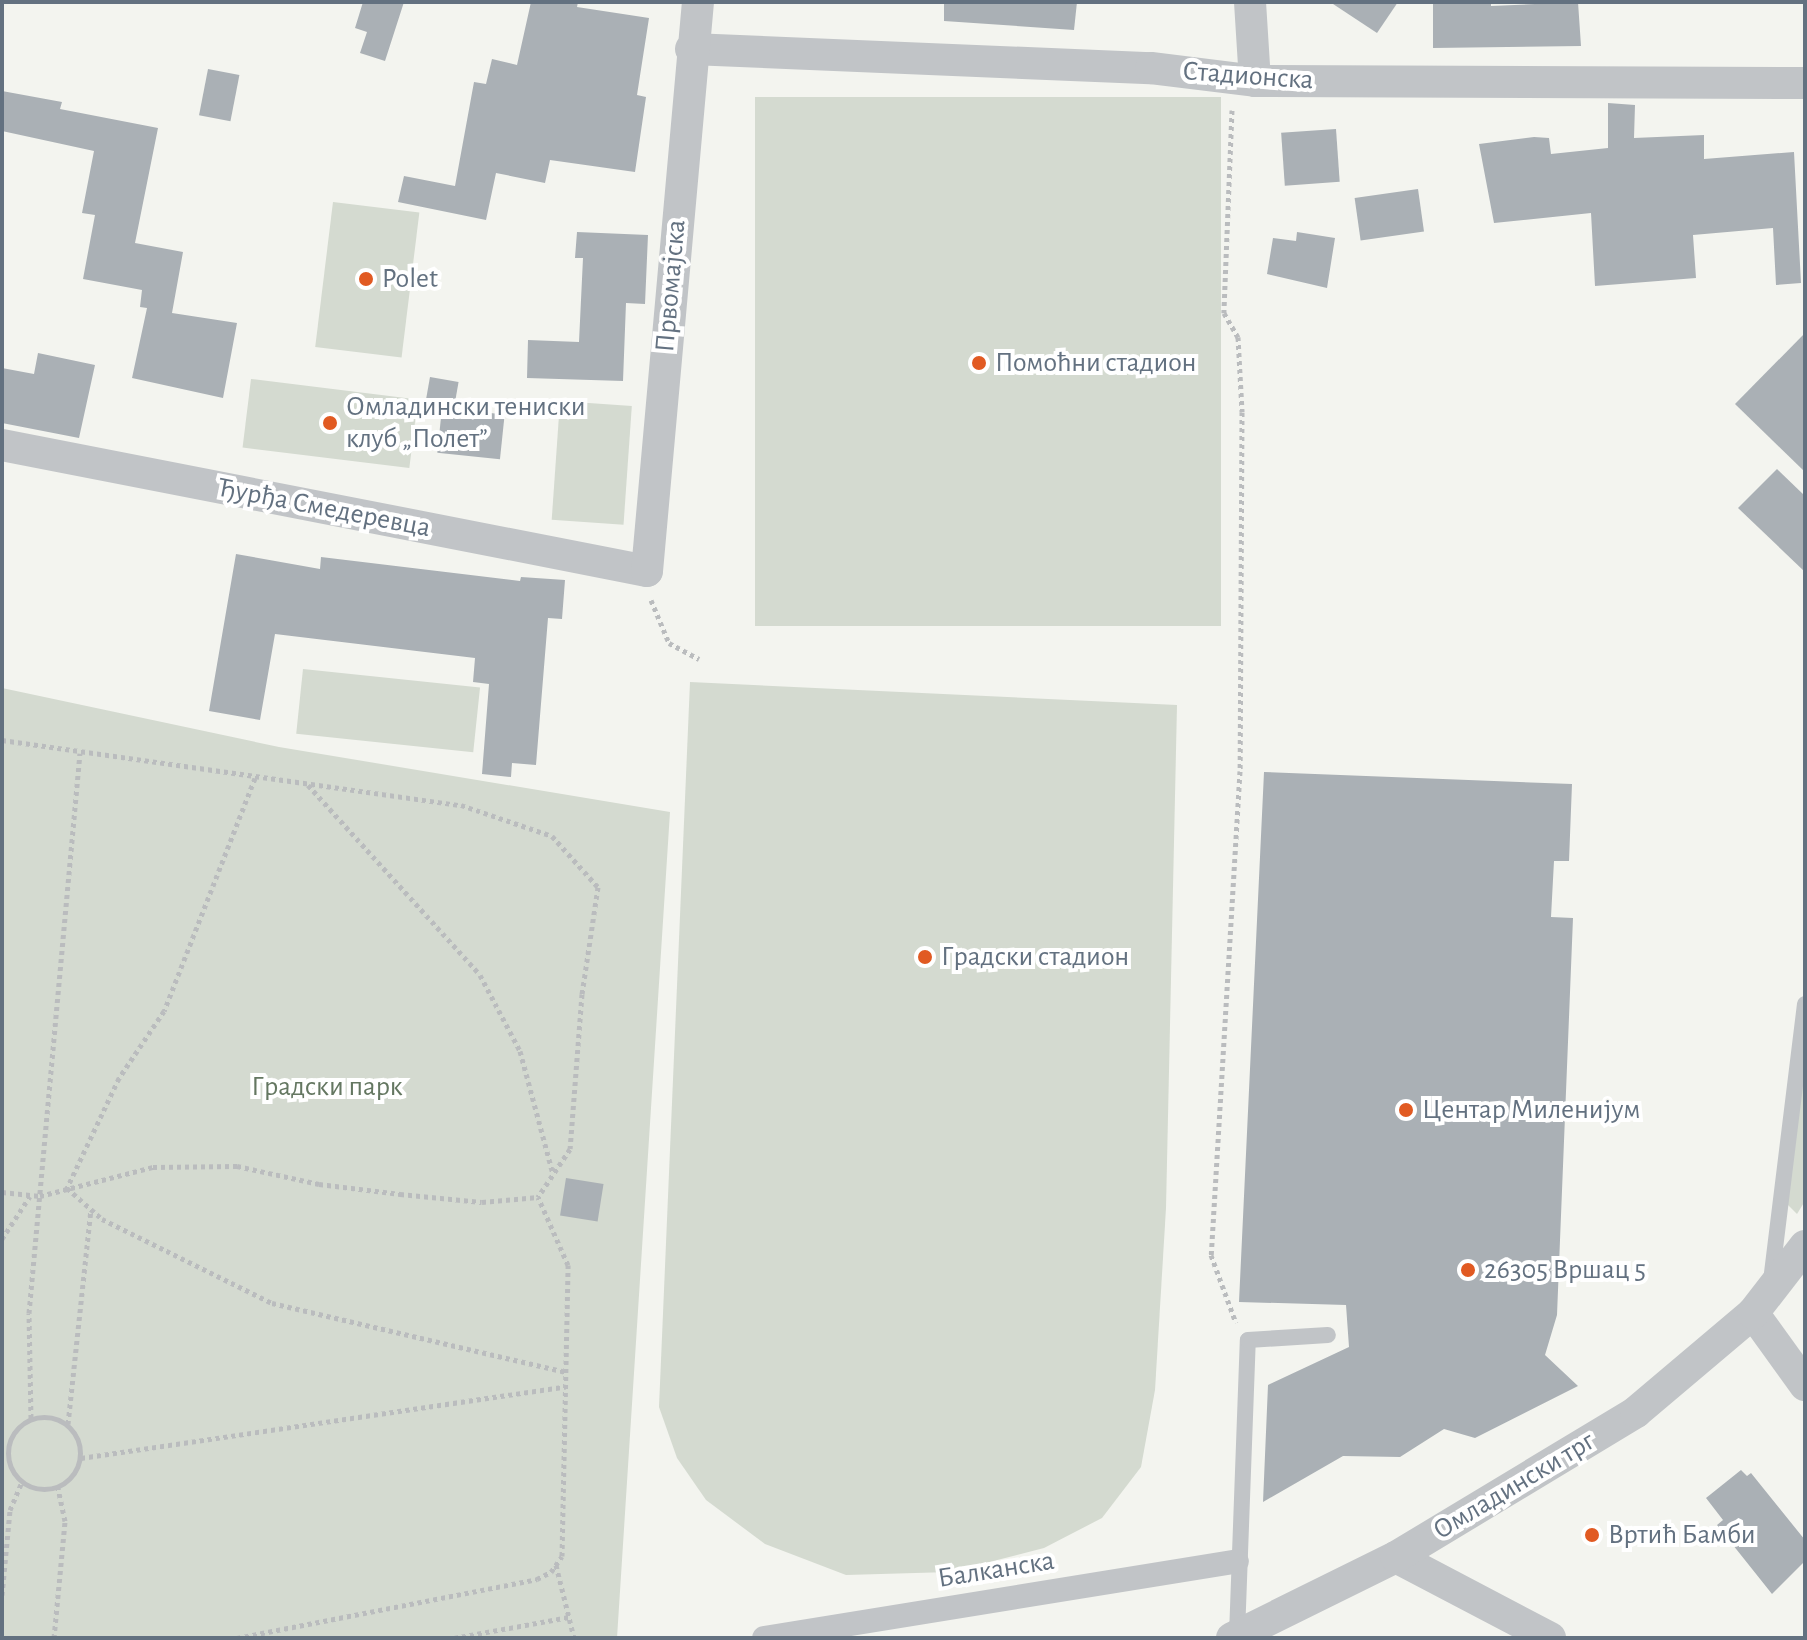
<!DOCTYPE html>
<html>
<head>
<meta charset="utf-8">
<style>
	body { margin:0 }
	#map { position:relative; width:1807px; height:1640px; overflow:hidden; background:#f3f4ef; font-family:"Alegreya Sans",sans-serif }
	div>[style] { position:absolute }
	.green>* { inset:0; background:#d4dad0; transform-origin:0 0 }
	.building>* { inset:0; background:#aab0b5; transform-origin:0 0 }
	.path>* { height:5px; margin-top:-2.5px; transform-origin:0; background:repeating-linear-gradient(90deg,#babcbe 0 4px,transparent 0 8px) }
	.path>.ring { margin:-2.5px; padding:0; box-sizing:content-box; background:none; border:5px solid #babcbe; border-radius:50% }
	.service>* { height:16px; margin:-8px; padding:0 8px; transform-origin:8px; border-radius:8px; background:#c1c4c7 }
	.pedestrian>* { height:24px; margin:-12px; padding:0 12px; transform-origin:12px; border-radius:12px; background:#c1c4c7 }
	.minor>* { height:32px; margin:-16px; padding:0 16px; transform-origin:16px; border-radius:16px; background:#c1c4c7 }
	.dots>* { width:22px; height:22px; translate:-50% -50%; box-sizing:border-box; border:4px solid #fff; border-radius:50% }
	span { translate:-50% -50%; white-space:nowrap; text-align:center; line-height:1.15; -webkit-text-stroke:8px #fff; paint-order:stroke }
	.street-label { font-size:28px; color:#637180 }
	.poi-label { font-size:28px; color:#637180 }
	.left { translate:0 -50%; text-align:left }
	.park-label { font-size:28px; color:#647761 }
	.frame { position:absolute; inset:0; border:4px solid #637180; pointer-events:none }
</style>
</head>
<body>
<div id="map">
	<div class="green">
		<i style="left:755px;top:97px;width:466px;height:529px"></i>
		<i style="left:333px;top:202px;width:87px;height:146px;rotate:7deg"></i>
		<i style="left:251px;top:379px;width:168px;height:69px;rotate:7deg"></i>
		<i style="left:560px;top:401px;width:72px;height:119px;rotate:4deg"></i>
		<i style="left:303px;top:669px;width:178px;height:65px;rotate:6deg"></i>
		<i style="clip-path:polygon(690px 682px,1177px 705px,1166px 1208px,1155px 1390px,1141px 1467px,1102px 1518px,1044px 1548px,950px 1572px,846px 1575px,765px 1544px,706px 1500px,677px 1458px,659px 1407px)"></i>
		<i style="clip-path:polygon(2px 688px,279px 747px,670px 812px,617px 1638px,2px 1638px)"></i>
		<i style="clip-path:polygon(1805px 1064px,1805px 1201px,1797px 1214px,1784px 1201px)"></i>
	</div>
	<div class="building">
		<i style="clip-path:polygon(363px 2px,404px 2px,385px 61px,360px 53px,367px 32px,355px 28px)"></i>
		<i style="clip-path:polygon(531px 2px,578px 2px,577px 7px,649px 18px,637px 95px,646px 97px,635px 172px,550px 160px,545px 183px,496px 173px,486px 220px,398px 202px,404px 176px,455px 186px,474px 82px,486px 84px,492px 59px,517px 65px)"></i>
		<i style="clip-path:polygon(944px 2px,1077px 2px,1074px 30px,944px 21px)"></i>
		<i style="clip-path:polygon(1330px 2px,1398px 2px,1377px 33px)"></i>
		<i style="clip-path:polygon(1433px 2px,1491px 2px,1491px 6px,1578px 2px,1581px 46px,1433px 48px)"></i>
		<i style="left:208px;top:69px;width:32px;height:47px;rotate:11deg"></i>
		<i style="clip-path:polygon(2px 91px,62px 102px,60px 109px,158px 128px,135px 243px,183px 252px,172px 313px,237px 323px,223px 398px,132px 378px,147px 308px,140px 307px,142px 290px,83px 279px,95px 215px,82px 213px,94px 151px,2px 131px)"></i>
		<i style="clip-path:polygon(1608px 103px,1635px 105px,1634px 138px,1704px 135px,1704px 159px,1794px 152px,1801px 283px,1776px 285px,1773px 228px,1693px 235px,1696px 278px,1595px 286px,1591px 213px,1494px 223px,1479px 144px,1534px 137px,1549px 138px,1551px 154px,1608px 148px)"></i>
		<i style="left:1336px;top:129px;width:53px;height:55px;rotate:86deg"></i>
		<i style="left:1418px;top:189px;width:43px;height:64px;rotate:82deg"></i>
		<i style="clip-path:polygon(577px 232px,648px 235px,645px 304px,626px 303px,623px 381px,527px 378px,528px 340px,579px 342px,583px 258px,575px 258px)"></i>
		<i style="clip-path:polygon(1297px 232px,1335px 238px,1327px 288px,1267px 274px,1273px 238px,1296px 241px)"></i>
		<i style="clip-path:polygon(1805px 333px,1805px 472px,1735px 404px)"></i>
		<i style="clip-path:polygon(38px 353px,95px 365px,79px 438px,2px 423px,2px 368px,34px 374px)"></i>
		<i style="left:430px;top:377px;width:29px;height:25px;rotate:10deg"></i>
		<i style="left:442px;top:408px;width:63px;height:45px;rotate:6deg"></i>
		<i style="clip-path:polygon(1777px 469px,1805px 496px,1805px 572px,1738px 508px)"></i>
		<i style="clip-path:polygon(236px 554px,320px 569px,321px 557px,520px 581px,521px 577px,565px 580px,562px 619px,548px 618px,536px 765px,512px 763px,511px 777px,482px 774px,489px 684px,473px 682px,475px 658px,275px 634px,260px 720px,209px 711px)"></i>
		<i style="clip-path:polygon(1264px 772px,1572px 784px,1569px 861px,1554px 861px,1551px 917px,1573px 918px,1557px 1315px,1545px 1355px,1578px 1386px,1475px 1438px,1444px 1429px,1400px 1457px,1343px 1456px,1263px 1502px,1268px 1385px,1349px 1347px,1346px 1305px,1239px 1302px)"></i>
		<i style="left:566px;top:1178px;width:38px;height:38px;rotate:9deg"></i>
		<i style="clip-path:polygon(1741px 1470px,1747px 1476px,1751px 1473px,1805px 1540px,1805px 1561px,1772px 1594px,1717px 1525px,1723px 1520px,1706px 1498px)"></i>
	</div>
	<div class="path">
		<i style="left:1232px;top:110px;width:203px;rotate:92.3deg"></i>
		<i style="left:1224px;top:313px;width:28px;rotate:60deg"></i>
		<i style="left:1238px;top:337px;width:75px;rotate:86.9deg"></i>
		<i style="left:1242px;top:412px;width:359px;rotate:90.3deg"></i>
		<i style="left:1240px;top:771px;width:485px;rotate:93.4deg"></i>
		<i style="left:1211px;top:1255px;width:72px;rotate:69.8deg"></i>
		<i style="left:651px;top:600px;width:47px;rotate:67.3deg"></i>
		<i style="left:669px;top:643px;width:34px;rotate:28deg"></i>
		<i style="left:2px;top:740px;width:464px;rotate:8.1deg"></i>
		<i style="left:461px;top:805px;width:96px;rotate:18.8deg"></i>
		<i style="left:552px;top:836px;width:69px;rotate:48deg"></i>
		<i style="left:598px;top:887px;width:108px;rotate:98.5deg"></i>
		<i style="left:582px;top:994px;width:155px;rotate:94.4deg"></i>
		<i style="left:570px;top:1149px;width:58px;rotate:123.7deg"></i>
		<i style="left:255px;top:778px;width:250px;rotate:111.3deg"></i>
		<i style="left:164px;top:1011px;width:81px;rotate:123.9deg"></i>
		<i style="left:119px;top:1078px;width:122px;rotate:115.3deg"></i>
		<i style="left:67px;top:1188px;width:47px;rotate:41.5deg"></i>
		<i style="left:102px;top:1219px;width:190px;rotate:26.3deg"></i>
		<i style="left:272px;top:1303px;width:302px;rotate:13.2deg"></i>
		<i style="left:308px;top:785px;width:256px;rotate:47.8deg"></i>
		<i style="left:480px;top:975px;width:86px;rotate:62.2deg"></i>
		<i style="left:520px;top:1051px;width:127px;rotate:75deg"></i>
		<i style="left:2px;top:1192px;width:38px;rotate:6deg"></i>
		<i style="left:40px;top:1196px;width:117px;rotate:-14.4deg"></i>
		<i style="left:153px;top:1167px;width:84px;rotate:-0.7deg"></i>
		<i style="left:237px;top:1166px;width:84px;rotate:12.4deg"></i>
		<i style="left:319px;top:1184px;width:82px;rotate:7deg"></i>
		<i style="left:400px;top:1194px;width:82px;rotate:5.6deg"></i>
		<i style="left:482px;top:1202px;width:56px;rotate:-5.1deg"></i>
		<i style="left:2px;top:1239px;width:51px;rotate:-56.9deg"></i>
		<i class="ring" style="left:8px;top:1417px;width:67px;height:67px"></i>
		<i style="left:31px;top:1418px;width:105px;rotate:-91.1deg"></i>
		<i style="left:29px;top:1313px;width:562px;rotate:-84.8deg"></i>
		<i style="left:68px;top:1424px;width:215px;rotate:-83.9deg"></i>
		<i style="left:81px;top:1458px;width:490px;rotate:-8.4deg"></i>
		<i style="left:556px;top:1565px;width:75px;rotate:76.1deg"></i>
		<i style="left:2px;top:1595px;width:85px;rotate:-84.6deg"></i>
		<i style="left:10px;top:1510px;width:30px;rotate:-67deg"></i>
		<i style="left:54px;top:1638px;width:118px;rotate:-84.6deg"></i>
		<i style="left:65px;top:1521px;width:35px;rotate:-102deg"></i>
		<i style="left:237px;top:1638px;width:306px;rotate:-11.1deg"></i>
		<i style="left:537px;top:1579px;width:16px;rotate:-27deg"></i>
		<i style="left:551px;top:1572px;width:19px;rotate:-55deg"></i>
		<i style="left:562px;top:1556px;width:291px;rotate:-88.8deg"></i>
		<i style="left:568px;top:1265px;width:74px;rotate:-113.8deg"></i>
		<i style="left:454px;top:1638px;width:117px;rotate:-10.3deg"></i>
	</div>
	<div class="service">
		<i style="left:1771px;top:1281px;width:279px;rotate:-83deg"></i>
		<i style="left:1237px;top:1635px;width:295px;rotate:-87.9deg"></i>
		<i style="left:1248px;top:1340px;width:80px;rotate:-3.6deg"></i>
	</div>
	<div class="pedestrian">
		<i style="left:764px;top:1638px;width:479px;rotate:-9.2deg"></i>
	</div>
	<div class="minor">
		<i style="left:1250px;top:2px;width:79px;rotate:86.4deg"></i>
		<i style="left:691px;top:49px;width:460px;rotate:2.4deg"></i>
		<i style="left:1151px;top:68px;width:105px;rotate:7.1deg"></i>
		<i style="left:1255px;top:81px;width:550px;rotate:0.21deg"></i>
		<i style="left:2px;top:445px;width:657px;rotate:11.05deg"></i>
		<i style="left:647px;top:571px;width:571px;rotate:-84.88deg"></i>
		<i style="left:1753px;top:1313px;width:89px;rotate:54.2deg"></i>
		<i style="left:1396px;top:1557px;width:174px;rotate:27.7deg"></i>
		<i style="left:1232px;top:1638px;width:183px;rotate:-26.3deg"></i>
		<i style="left:1396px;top:1557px;width:280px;rotate:-31.1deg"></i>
		<i style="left:1636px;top:1412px;width:153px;rotate:-40.2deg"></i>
		<i style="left:1753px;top:1313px;width:85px;rotate:-52.2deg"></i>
	</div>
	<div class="dots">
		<i style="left:366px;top:279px;background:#e15a22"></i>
		<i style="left:979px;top:363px;background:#e15a22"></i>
		<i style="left:330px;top:423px;background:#e15a22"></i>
		<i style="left:925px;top:957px;background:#e15a22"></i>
		<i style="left:1406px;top:1110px;background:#e15a22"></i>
		<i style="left:1468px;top:1270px;background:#e15a22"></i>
		<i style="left:1592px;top:1535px;background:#e15a22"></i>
	</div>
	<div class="street-label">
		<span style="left:1248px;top:76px;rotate:4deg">Стадионска</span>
		<span style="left:671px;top:286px;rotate:-85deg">Првомајска</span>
		<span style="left:324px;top:508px;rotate:11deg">Ђурђа Смедеревца</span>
		<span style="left:1514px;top:1486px;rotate:-31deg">Омладински трг</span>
		<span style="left:996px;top:1570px;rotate:-9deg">Балканска</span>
	</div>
	<div class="poi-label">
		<span class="left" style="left:382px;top:279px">Polet</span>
		<span class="left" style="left:995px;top:363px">Помоћни стадион</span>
		<span class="left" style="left:346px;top:423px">Омладински тениски<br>клуб „Полет”</span>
		<span class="left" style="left:941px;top:957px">Градски стадион</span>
		<span class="left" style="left:1422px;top:1110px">Центар Миленијум</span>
		<span class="left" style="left:1484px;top:1270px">26305 Вршац 5</span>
		<span class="left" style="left:1608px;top:1535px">Вртић Бамби</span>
	</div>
	<div class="park-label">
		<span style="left:327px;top:1087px">Градски парк</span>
	</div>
	<div class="frame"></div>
</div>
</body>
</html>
